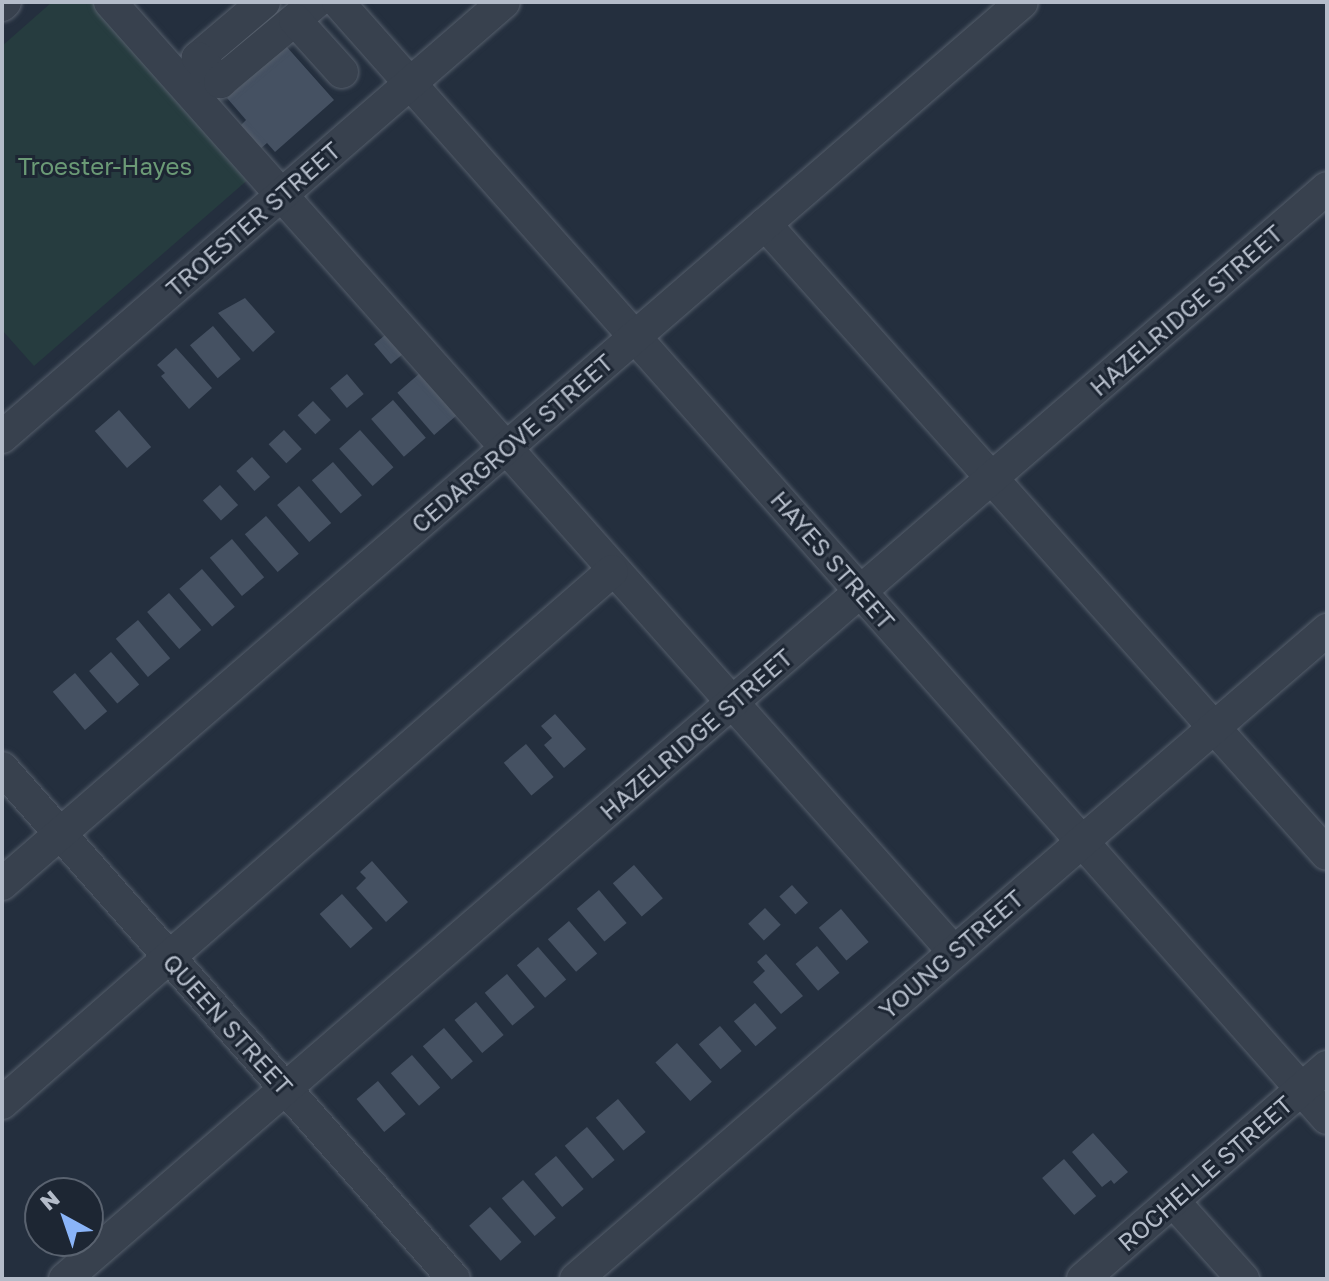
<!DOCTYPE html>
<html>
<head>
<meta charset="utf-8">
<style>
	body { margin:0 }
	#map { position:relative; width:1329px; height:1281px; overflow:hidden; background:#242f3e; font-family:"Golos Text",sans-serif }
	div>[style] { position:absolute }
	.green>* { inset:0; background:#263c3f }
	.building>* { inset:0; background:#455162; transform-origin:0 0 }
	.roads { filter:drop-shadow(0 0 2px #565f6c) drop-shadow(0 0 2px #565f6c) }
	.minor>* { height:32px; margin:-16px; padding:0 16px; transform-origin:16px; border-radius:16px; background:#38414e }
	span { translate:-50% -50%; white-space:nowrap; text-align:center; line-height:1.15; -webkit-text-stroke:6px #1d2633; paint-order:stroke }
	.park-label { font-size:24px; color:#6b9a76 }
	.street-label { font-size:24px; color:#b4bcc9 }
	.frame { position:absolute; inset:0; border:4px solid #b4bcc9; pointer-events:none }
	.north { position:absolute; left:24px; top:1177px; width:80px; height:80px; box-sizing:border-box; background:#1d2633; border:2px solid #59626f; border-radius:50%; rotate:320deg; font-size:22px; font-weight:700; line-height:32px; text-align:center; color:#b4bcc9 }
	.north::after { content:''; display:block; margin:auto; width:28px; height:36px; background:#8ab4f8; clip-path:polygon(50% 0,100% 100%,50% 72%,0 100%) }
</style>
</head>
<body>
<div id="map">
	<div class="green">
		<i style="clip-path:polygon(52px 2px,98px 2px,251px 177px,34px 366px,2px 330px,2px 46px)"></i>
	</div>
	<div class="building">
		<i style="clip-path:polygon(286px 46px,334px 100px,275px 152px,267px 143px,259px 150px,239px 127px,246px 120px,227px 98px)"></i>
		<i style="clip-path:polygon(245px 298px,275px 332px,253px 352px,218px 313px)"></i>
		<i style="left:213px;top:326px;width:43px;height:30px;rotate:50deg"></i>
		<i style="left:391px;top:330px;width:26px;height:22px;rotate:50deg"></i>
		<i style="clip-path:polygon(176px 348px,212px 388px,189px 409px,161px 376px,165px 373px,157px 365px)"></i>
		<i style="left:420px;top:373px;width:56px;height:30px;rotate:49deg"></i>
		<i style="left:347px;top:374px;width:26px;height:22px;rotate:50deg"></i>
		<i style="left:393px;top:400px;width:50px;height:29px;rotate:49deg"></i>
		<i style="left:313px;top:401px;width:26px;height:21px;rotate:47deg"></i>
		<i style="left:119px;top:410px;width:49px;height:32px;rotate:49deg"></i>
		<i style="left:284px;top:430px;width:26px;height:21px;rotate:47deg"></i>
		<i style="left:360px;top:430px;width:50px;height:28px;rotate:48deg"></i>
		<i style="left:252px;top:457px;width:27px;height:21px;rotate:48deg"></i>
		<i style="left:333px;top:462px;width:44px;height:28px;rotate:49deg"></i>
		<i style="left:220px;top:485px;width:27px;height:23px;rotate:48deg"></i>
		<i style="left:299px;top:486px;width:49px;height:29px;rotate:49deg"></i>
		<i style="left:266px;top:516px;width:50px;height:28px;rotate:49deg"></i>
		<i style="left:232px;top:539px;width:50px;height:29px;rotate:50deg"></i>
		<i style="left:202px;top:569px;width:50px;height:30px;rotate:49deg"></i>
		<i style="left:169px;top:593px;width:49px;height:29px;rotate:49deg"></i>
		<i style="left:138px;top:620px;width:50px;height:29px;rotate:50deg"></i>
		<i style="left:111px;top:652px;width:43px;height:29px;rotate:49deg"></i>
		<i style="left:75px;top:673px;width:50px;height:29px;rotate:50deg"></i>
		<i style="clip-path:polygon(555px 714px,586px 749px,564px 768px,544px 745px,552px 738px,541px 726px)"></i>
		<i style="left:526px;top:744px;width:43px;height:29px;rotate:50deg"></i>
		<i style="clip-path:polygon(372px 861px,408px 902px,386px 922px,356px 888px,366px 878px,360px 872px)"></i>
		<i style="left:634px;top:865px;width:44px;height:28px;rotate:49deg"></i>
		<i style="left:792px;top:885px;width:24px;height:17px;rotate:48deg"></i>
		<i style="left:599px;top:890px;width:43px;height:29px;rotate:50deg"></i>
		<i style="left:342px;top:894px;width:46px;height:30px;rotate:48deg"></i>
		<i style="left:765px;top:908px;width:23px;height:23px;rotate:47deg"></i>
		<i style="left:841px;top:909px;width:43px;height:29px;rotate:50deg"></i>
		<i style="left:569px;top:921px;width:43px;height:28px;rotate:49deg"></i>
		<i style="left:817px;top:946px;width:35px;height:28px;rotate:50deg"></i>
		<i style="left:538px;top:947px;width:43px;height:28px;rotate:49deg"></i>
		<i style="clip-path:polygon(766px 954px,803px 996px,781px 1014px,753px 982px,765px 971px,757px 962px)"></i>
		<i style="left:507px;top:974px;width:43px;height:29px;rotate:50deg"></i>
		<i style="left:476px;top:1002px;width:43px;height:28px;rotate:50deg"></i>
		<i style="left:755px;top:1003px;width:33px;height:28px;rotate:49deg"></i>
		<i style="left:720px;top:1026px;width:33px;height:28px;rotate:49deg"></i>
		<i style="left:444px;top:1028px;width:44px;height:28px;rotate:49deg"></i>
		<i style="left:677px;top:1043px;width:52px;height:29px;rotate:48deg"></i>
		<i style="left:412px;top:1055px;width:43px;height:28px;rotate:49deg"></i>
		<i style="left:378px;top:1081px;width:43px;height:28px;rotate:50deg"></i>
		<i style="left:618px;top:1099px;width:43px;height:29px;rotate:50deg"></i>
		<i style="left:587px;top:1127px;width:43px;height:29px;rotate:50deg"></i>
		<i style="clip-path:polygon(1093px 1133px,1128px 1172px,1114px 1184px,1111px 1180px,1102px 1187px,1072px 1152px)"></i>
		<i style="left:556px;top:1156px;width:43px;height:28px;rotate:50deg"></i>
		<i style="left:1064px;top:1159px;width:49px;height:29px;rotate:49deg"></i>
		<i style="left:523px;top:1180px;width:50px;height:28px;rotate:49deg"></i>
		<i style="left:490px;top:1207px;width:47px;height:28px;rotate:48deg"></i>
	</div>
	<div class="roads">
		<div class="minor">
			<i style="left:110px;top:2px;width:1271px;rotate:48.38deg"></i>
			<i style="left:264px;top:2px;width:87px;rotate:139.7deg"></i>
			<i style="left:198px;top:58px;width:33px;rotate:47deg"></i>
			<i style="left:220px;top:82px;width:125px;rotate:-39.8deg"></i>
			<i style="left:338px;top:2px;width:1491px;rotate:48.45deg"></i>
			<i style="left:2px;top:5px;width:4px;rotate:-45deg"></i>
			<i style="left:295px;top:20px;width:70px;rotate:47.9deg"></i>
			<i style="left:765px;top:224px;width:844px;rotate:48.27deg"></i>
			<i style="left:2px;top:437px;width:664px;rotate:-40.91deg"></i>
			<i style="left:2px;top:768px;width:682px;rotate:48.51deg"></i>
			<i style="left:2px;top:884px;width:1348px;rotate:-40.85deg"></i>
			<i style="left:2px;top:1103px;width:809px;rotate:-41.09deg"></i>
			<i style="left:1173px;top:1201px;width:105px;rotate:48.1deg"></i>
			<i style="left:65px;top:1279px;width:1668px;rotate:-40.84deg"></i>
			<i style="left:576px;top:1279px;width:993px;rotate:-40.83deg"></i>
			<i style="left:1083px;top:1279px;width:323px;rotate:-41deg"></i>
		</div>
	</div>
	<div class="park-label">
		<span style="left:105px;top:166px">Troester-Hayes</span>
	</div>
	<div class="street-label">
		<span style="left:253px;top:219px;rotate:-41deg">TROESTER STREET</span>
		<span style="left:1186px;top:310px;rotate:-41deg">HAZELRIDGE STREET</span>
		<span style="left:512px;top:443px;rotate:-41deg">CEDARGROVE STREET</span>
		<span style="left:833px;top:560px;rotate:49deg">HAYES STREET</span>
		<span style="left:696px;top:734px;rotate:-41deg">HAZELRIDGE STREET</span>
		<span style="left:951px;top:954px;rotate:-41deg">YOUNG STREET</span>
		<span style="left:228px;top:1024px;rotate:48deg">QUEEN STREET</span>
		<span style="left:1205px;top:1173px;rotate:-41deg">ROCHELLE STREET</span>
	</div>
	<div class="frame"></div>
	<div class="north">N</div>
</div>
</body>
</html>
